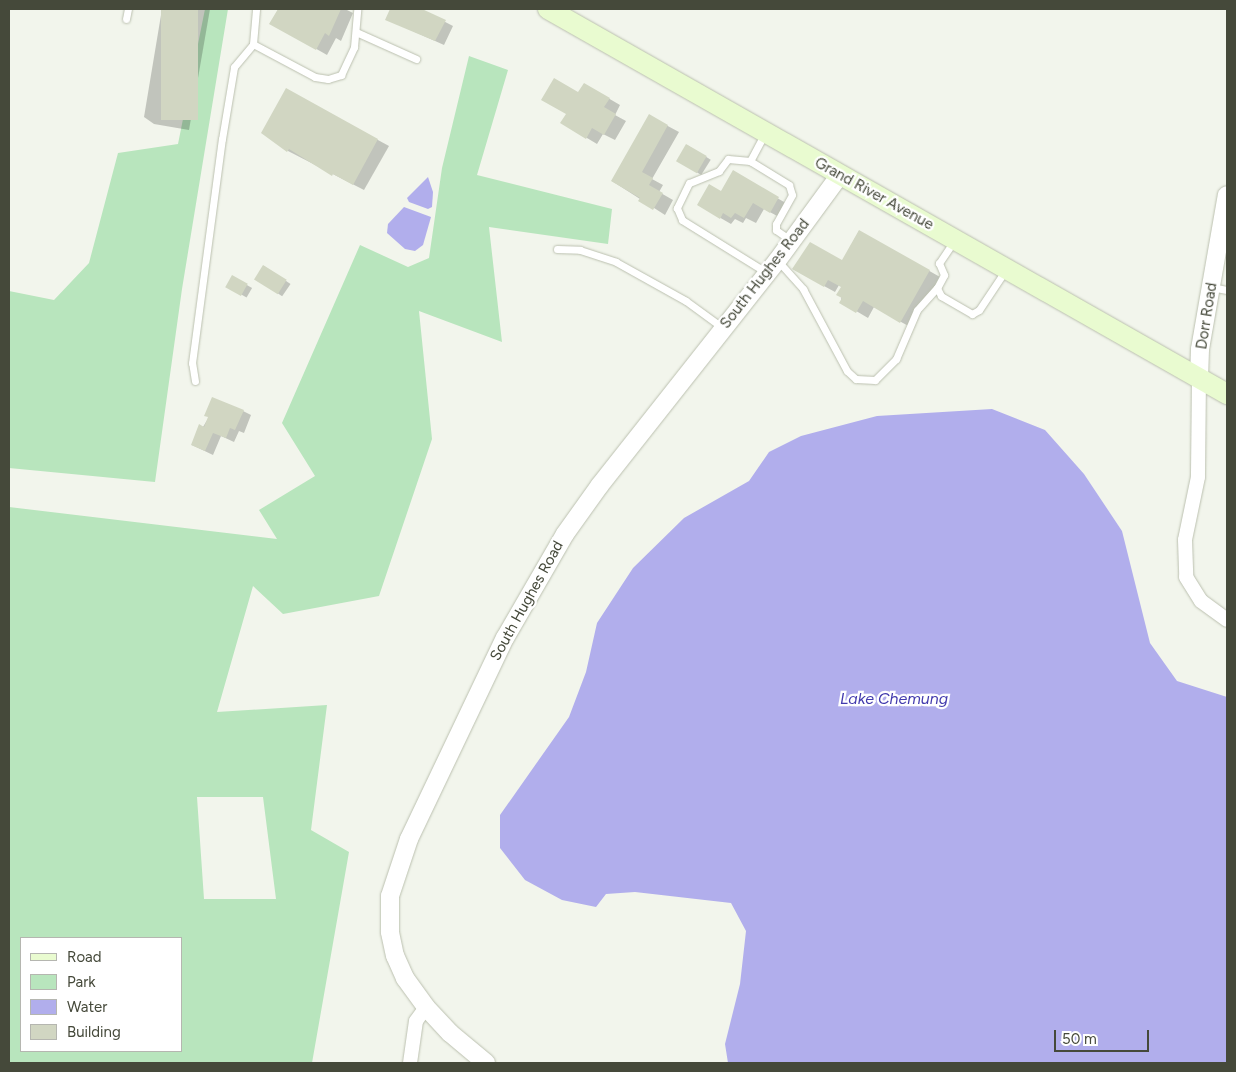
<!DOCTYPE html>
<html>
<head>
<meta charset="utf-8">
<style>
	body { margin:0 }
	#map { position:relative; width:1236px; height:1072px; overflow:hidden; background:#f2f5ec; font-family:Figtree,sans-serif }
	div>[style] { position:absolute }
	.green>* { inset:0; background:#b8e5bd }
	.water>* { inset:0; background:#b1aeec }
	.shadow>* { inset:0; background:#0003; transform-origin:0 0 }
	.building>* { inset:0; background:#d1d6c2; transform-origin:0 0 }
	.roads { filter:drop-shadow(0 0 1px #bbc0af) drop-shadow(0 0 1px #bbc0af) }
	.service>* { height:7px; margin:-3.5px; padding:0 3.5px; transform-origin:3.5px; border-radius:3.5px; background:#fff }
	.minor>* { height:14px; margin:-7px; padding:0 7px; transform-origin:7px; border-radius:7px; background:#fff }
	.tertiary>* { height:18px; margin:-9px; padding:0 9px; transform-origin:9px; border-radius:9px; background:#fff }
	.secondary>* { height:20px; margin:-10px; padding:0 10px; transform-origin:10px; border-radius:10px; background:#e9fbd0 }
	span { translate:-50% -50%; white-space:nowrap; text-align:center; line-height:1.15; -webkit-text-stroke:4.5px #fff; paint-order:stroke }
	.street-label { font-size:15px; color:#45493a }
	.water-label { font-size:16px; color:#423aad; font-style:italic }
	.frame { position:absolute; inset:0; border:10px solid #45493a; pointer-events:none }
	.legend { position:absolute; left:20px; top:937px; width:162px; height:115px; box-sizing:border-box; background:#fff; border:1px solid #b5b6b0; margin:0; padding:6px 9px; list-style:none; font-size:15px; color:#45493a }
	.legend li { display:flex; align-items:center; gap:10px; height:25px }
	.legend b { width:25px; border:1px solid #b5b6b0 }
	.scale { position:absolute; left:1054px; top:1030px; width:95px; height:22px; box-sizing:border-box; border:2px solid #45493a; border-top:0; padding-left:6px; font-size:15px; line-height:18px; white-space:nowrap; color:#45493a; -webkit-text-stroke:4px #fff; paint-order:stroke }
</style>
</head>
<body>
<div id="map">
	<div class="green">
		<i style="clip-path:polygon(205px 9px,228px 9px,182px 289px,155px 482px,9px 468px,9px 291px,54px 300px,89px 263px,118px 153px,178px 144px)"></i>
		<i style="clip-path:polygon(evenodd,469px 56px,508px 70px,477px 175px,612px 209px,608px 244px,489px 227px,502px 342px,419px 311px,432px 439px,379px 596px,283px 614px,253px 586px,217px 712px,327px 705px,311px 830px,349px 852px,312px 1063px,9px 1063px,9px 507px,277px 539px,259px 510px,315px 476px,282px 423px,360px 245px,408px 267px,429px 258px,442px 168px,469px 56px,197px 797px,263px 797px,276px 899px,204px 899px,197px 797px,469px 56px,181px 938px,181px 1051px,21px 1051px,21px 938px,181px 938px)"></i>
	</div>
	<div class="water">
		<i style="clip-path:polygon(428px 177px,433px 192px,432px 207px,428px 209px,409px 202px,407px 198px)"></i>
		<i style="clip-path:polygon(404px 207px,431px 217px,423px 245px,415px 251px,405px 249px,387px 233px,388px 224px)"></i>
		<i style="clip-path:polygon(992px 409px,1045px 430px,1084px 474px,1122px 531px,1150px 643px,1177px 681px,1227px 697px,1227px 1063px,728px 1063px,725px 1044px,740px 984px,746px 931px,731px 903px,635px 892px,606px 894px,596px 907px,562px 900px,525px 880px,500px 848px,500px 815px,569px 717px,586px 672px,597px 623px,633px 568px,684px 518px,749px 481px,769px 452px,801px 436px,877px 416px)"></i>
	</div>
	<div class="shadow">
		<i style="clip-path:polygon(162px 9px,210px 9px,189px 130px,154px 124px,144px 117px)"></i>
		<i style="clip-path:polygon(279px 9px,345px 9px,353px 13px,341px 41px,336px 38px,327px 55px,271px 23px)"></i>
		<i style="clip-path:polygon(391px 9px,410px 9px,418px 13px,420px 9px,453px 26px,444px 45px,386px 19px)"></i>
		<i style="clip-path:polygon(584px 84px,620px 105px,615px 115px,626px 121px,615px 140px,603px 134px,597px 144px,562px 123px)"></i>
		<i style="clip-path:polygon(286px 90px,389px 146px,364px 190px,288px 151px)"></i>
		<i style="clip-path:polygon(649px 116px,679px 132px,652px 179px,663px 185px,659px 192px,673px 200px,665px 215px,612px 181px)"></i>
		<i style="left:687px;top:145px;width:28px;height:18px;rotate:32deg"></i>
		<i style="clip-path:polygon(733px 172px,789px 205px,781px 218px,764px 209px,756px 223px,746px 218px,743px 223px,735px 219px,731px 224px,698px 205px,721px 192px)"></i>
		<i style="clip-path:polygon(859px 231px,940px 277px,912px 328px,874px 307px,868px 318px,841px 302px,842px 287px,839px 285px,835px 292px,793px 269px,842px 262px)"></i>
		<i style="left:264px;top:266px;width:32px;height:15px;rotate:34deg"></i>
		<i style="left:233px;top:277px;width:22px;height:11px;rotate:30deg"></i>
		<i style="clip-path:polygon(243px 411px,251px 415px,244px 433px,239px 431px,234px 442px,221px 436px,213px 455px,192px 445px,209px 417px)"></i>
	</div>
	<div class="building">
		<i style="left:161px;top:9px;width:37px;height:111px"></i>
		<i style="clip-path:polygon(278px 9px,341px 9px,329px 36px,325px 33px,316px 50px,269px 24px)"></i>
		<i style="clip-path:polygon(390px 9px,422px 9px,446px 20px,435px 41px,385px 20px)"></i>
		<i style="clip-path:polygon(554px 78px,578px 92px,584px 83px,610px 98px,604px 107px,616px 114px,604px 135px,592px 128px,586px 139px,560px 123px,566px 114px,541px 100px)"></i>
		<i style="clip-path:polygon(286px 88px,378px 139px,353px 185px,333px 174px,332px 176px,289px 149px,287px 152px,261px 133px)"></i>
		<i style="clip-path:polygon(649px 114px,668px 125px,642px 172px,653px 178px,649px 185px,663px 193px,653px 210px,638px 201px,640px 198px,611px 181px)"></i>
		<i style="left:686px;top:144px;width:24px;height:20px;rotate:30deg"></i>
		<i style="clip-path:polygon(733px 170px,779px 197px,770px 213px,753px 203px,744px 218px,735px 213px,731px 218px,723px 213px,720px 219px,697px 205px,709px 184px,721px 191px)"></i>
		<i style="clip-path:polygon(859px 230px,930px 270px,900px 323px,863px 301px,856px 313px,839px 303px,842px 298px,836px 295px,841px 287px,828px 280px,824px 287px,792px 269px,810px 242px,842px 260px)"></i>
		<i style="left:263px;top:265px;width:28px;height:17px;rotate:32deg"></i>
		<i style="left:232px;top:275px;width:18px;height:14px;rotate:29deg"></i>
		<i style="clip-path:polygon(212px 397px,244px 410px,235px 430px,230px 428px,226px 438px,213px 433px,205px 451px,191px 445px,199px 424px,204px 427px,208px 417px,204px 416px)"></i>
	</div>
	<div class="roads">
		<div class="service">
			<i style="left:126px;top:19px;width:10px;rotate:-79deg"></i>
			<i style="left:356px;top:32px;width:66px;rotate:24.2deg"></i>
			<i style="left:253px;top:44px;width:70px;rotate:28deg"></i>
			<i style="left:315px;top:77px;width:13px;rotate:9deg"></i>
			<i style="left:328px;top:79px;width:14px;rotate:-17deg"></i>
			<i style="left:341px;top:75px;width:31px;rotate:-65deg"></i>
			<i style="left:354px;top:47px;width:38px;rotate:-85deg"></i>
			<i style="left:765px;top:133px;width:32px;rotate:118deg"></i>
			<i style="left:750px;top:161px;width:22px;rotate:-175deg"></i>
			<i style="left:728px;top:159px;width:15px;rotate:127deg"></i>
			<i style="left:719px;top:171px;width:32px;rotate:158deg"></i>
			<i style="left:689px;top:183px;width:28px;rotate:116deg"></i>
			<i style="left:677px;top:208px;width:13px;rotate:67deg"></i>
			<i style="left:682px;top:220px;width:100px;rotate:31.9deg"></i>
			<i style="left:750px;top:161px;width:46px;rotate:31.6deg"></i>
			<i style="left:789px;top:185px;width:10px;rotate:73deg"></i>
			<i style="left:792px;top:195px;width:33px;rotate:119deg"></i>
			<i style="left:776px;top:224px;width:6px;rotate:90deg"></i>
			<i style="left:776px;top:230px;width:19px;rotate:35deg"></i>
			<i style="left:954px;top:241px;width:27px;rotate:124deg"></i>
			<i style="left:939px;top:263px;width:13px;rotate:67deg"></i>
			<i style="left:944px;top:275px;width:15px;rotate:118deg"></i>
			<i style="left:937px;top:288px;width:9px;rotate:63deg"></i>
			<i style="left:941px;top:296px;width:36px;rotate:30deg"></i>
			<i style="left:972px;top:314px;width:8px;rotate:-30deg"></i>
			<i style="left:979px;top:310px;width:47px;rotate:-56.3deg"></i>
			<i style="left:557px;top:249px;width:23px;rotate:2deg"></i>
			<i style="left:580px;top:250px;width:38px;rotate:18deg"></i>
			<i style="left:616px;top:262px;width:80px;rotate:29.1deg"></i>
			<i style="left:686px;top:301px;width:46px;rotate:36.1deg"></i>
			<i style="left:778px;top:261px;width:38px;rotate:48deg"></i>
			<i style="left:803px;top:289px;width:93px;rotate:61.8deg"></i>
			<i style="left:847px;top:371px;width:12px;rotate:42deg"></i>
			<i style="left:856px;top:379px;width:19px;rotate:3deg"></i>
			<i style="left:875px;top:380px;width:30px;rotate:-45deg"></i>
			<i style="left:896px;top:359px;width:53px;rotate:-66.8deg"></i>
			<i style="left:917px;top:310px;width:30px;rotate:-48deg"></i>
			<i style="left:1211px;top:287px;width:16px;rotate:11deg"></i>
			<i style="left:195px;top:381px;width:18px;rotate:-99deg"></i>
			<i style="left:192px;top:363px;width:226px;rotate:-82.4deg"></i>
			<i style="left:222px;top:139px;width:73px;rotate:-80.5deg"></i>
			<i style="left:234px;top:67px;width:30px;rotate:-50deg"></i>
			<i style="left:253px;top:44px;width:35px;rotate:-85deg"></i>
		</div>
		<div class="minor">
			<i style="left:1199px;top:378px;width:99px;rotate:90.6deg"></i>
			<i style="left:1198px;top:477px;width:64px;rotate:101.7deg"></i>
			<i style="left:1185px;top:540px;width:37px;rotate:88deg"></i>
			<i style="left:1186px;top:577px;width:28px;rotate:58deg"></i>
			<i style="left:1201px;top:601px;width:32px;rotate:36deg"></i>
			<i style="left:410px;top:1063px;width:42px;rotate:-81.9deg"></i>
			<i style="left:416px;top:1021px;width:17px;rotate:-54deg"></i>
		</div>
		<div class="tertiary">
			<i style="left:1199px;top:378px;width:29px;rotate:-88deg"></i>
			<i style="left:1200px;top:349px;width:156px;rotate:-80.1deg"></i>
			<i style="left:486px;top:1063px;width:47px;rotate:-140.2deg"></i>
			<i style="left:450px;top:1033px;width:35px;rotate:-133deg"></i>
			<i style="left:426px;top:1007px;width:36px;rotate:-126deg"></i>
			<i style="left:405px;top:978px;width:24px;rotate:-114deg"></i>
			<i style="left:395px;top:956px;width:25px;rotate:-102deg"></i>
			<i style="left:390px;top:932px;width:36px;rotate:-90deg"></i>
			<i style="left:390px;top:896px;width:60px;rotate:-71.6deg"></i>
			<i style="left:409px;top:839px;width:223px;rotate:-64.5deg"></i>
			<i style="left:505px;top:638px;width:120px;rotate:-60deg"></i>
			<i style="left:565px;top:534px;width:60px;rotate:-54.5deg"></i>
			<i style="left:600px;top:485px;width:285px;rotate:-51.7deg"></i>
			<i style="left:777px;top:261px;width:107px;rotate:-53.8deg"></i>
		</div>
		<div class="secondary">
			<i style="left:548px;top:9px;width:781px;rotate:29.55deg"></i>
		</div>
	</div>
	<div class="street-label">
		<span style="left:874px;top:194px;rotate:29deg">Grand River Avenue</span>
		<span style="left:765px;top:274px;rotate:-52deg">South Hughes Road</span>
		<span style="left:1207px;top:316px;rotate:-81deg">Dorr Road</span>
		<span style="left:527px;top:601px;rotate:-61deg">South Hughes Road</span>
	</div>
	<div class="water-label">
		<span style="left:894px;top:699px">Lake Chemung</span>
	</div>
	<div class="frame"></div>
	<ul class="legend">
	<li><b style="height:6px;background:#e9fbd0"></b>Road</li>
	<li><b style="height:14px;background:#b8e5bd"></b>Park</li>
	<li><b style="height:14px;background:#b1aeec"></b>Water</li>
	<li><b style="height:14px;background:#d1d6c2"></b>Building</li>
	</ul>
	<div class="scale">50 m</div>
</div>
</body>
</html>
